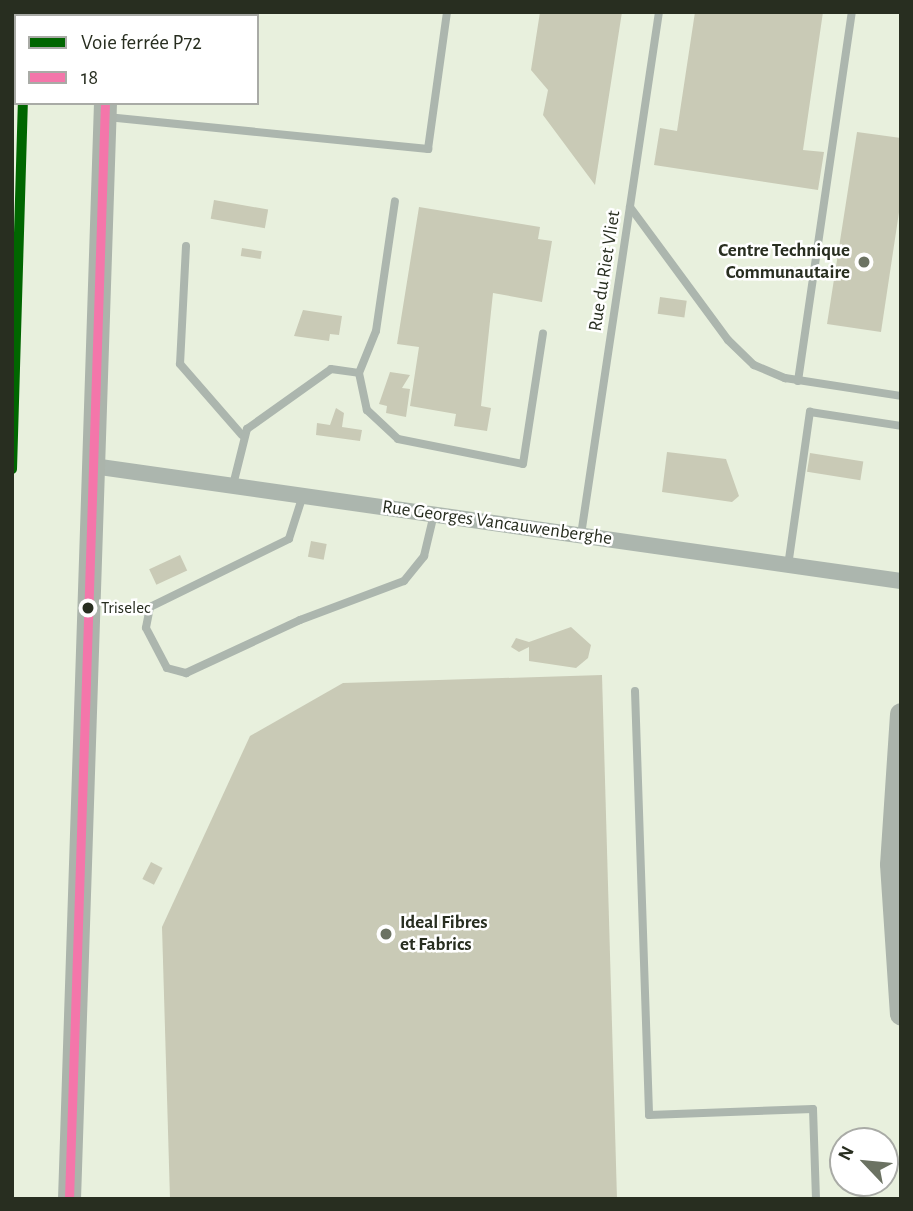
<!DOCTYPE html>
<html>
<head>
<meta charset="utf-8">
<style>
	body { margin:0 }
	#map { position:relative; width:913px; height:1211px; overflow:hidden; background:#e8f0dd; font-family:"Alegreya Sans",sans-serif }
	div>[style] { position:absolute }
	.building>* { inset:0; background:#c9cab6; transform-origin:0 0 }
	.lane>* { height:8px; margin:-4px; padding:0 4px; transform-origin:4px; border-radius:4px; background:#acb6ae }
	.street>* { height:16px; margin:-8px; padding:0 8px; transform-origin:8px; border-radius:8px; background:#acb6ae }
	.secondary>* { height:23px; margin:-11.5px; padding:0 11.5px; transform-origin:11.5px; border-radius:11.5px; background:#abb4ab }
	.bus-1>* { height:9px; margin:-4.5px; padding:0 4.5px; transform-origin:4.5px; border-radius:4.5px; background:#f476aa }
	.rail-1>* { height:10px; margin:-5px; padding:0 5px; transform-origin:5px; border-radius:5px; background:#060 }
	.dots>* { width:19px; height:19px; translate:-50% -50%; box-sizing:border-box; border:4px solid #fff; border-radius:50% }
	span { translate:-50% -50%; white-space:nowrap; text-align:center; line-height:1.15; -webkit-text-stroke:5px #fff; paint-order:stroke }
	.bus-label { font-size:17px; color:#282e20 }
	.left { translate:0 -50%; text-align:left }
	.poi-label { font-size:19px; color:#282e20; font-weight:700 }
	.right { translate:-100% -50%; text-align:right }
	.street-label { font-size:19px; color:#282e20 }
	.frame { position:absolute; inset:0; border:14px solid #282e20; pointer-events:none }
	.legend { position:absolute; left:14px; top:14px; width:245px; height:91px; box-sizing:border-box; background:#fff; border:2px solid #a9aba6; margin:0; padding:9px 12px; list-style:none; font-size:21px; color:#282e20 }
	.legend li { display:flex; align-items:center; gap:14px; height:35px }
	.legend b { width:35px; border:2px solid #a9aba6 }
	.north { position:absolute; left:829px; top:1127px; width:70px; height:70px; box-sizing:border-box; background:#fff; border:2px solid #a9aba6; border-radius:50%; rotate:296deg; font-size:19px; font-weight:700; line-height:28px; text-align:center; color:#282e20 }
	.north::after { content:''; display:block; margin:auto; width:24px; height:32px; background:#6b7262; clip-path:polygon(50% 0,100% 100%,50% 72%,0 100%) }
</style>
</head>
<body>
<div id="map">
	<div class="building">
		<i style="clip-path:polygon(540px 12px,622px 12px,595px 185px,543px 115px,548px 90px,531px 70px)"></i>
		<i style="clip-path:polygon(695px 12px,823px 12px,803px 150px,824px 152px,818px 190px,654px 165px,660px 128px,677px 131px)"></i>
		<i style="clip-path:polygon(857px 132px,901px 138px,901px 199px,881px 332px,827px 324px)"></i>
		<i style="left:214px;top:200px;width:55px;height:19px;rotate:10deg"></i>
		<i style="clip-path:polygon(419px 207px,540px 227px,538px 239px,552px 241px,542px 302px,493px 293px,481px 406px,491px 408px,487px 431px,454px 426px,456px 414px,410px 406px,419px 347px,397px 344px)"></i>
		<i style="left:242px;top:248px;width:20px;height:8px;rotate:9deg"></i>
		<i style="left:660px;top:297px;width:27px;height:17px;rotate:8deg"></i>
		<i style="clip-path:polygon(303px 310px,342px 316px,339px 335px,330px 334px,329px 341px,294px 336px)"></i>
		<i style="clip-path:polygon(390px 372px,410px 375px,402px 388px,410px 389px,406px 417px,386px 413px,387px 406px,379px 404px)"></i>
		<i style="clip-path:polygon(336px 408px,344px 413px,342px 427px,362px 430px,360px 441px,316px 435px,317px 423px,330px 425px)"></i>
		<i style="clip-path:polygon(667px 452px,726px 459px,739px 496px,732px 502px,662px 492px)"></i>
		<i style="left:810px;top:453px;width:54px;height:19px;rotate:9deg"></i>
		<i style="left:311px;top:541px;width:16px;height:16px;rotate:11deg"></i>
		<i style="left:180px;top:555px;width:17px;height:34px;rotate:65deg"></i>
		<i style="clip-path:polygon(571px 627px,591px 645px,588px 658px,576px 668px,529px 661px,529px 647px,519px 652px,511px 647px,516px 638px,529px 642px)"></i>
		<i style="clip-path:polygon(602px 675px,617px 1199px,170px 1199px,162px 927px,250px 736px,343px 683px)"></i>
		<i style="left:151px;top:862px;width:13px;height:19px;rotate:27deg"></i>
	</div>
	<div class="lane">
		<i style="left:107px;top:117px;width:323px;rotate:5.7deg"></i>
		<i style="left:428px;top:149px;width:138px;rotate:-82.1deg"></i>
		<i style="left:630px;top:207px;width:165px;rotate:53.6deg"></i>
		<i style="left:728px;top:340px;width:36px;rotate:44deg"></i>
		<i style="left:754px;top:365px;width:34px;rotate:23deg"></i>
		<i style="left:785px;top:378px;width:117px;rotate:8.8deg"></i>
		<i style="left:186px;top:246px;width:118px;rotate:92.9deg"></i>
		<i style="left:180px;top:364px;width:94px;rotate:48.9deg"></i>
		<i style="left:359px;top:373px;width:45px;rotate:-68deg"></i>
		<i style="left:376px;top:331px;width:131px;rotate:-81.7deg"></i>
		<i style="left:798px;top:381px;width:373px;rotate:-81.7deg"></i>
		<i style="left:233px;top:485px;width:58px;rotate:-76deg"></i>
		<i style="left:247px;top:429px;width:103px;rotate:-35.5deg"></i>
		<i style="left:331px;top:369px;width:28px;rotate:8deg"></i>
		<i style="left:359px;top:373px;width:38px;rotate:78deg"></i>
		<i style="left:367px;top:410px;width:42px;rotate:43.1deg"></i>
		<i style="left:398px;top:439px;width:127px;rotate:11.3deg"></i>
		<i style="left:523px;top:464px;width:132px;rotate:-81.3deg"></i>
		<i style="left:303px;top:495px;width:46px;rotate:107.7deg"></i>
		<i style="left:289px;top:539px;width:155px;rotate:153.9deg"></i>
		<i style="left:150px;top:607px;width:21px;rotate:101deg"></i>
		<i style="left:146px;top:628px;width:45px;rotate:62.3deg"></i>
		<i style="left:167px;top:668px;width:20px;rotate:15deg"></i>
		<i style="left:186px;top:673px;width:126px;rotate:-24.9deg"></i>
		<i style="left:300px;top:620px;width:111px;rotate:-20.6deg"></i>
		<i style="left:404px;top:581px;width:32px;rotate:-51deg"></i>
		<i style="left:424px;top:556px;width:43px;rotate:-76.6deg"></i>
		<i style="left:581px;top:535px;width:529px;rotate:-81.52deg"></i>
		<i style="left:788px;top:566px;width:156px;rotate:-81.9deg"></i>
		<i style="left:810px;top:412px;width:92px;rotate:8.7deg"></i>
		<i style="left:635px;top:691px;width:424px;rotate:88.1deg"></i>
		<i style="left:649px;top:1115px;width:164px;rotate:-2.1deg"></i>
		<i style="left:813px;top:1109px;width:90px;rotate:88.1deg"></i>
	</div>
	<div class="street">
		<i style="left:93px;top:466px;width:816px;rotate:8.1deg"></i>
	</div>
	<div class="secondary">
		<i style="left:107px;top:16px;width:4px;rotate:-90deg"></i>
		<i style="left:901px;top:714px;width:150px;rotate:93.8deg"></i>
		<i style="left:891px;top:864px;width:150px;rotate:86.2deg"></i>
		<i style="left:69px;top:1199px;width:1097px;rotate:-88.12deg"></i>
	</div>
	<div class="bus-1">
		<i style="left:69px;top:1199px;width:1097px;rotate:-88.12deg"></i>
	</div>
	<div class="rail-1">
		<i style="left:12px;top:78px;width:66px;rotate:-88.3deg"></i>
		<i style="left:12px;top:469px;width:366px;rotate:-88.3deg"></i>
	</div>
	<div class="dots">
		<i style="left:864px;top:262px;background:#6b7262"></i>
		<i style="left:88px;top:608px;background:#282e20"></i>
		<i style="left:386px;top:934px;background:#6b7262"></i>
	</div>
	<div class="bus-label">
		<span class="left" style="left:101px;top:608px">Triselec</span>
	</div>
	<div class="poi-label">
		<span class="right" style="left:850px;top:262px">Centre Technique<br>Communautaire</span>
		<span class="left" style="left:400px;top:934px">Ideal Fibres<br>et Fabrics</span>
	</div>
	<div class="street-label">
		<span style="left:605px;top:271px;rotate:-81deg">Rue du Riet Vliet</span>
		<span style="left:497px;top:523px;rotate:8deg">Rue Georges Vancauwenberghe</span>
	</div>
	<div class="frame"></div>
	<ul class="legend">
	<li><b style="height:9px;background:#060"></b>Voie ferrée P72</li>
	<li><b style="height:9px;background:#f476aa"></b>18</li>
	</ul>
	<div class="north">N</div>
</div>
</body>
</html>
